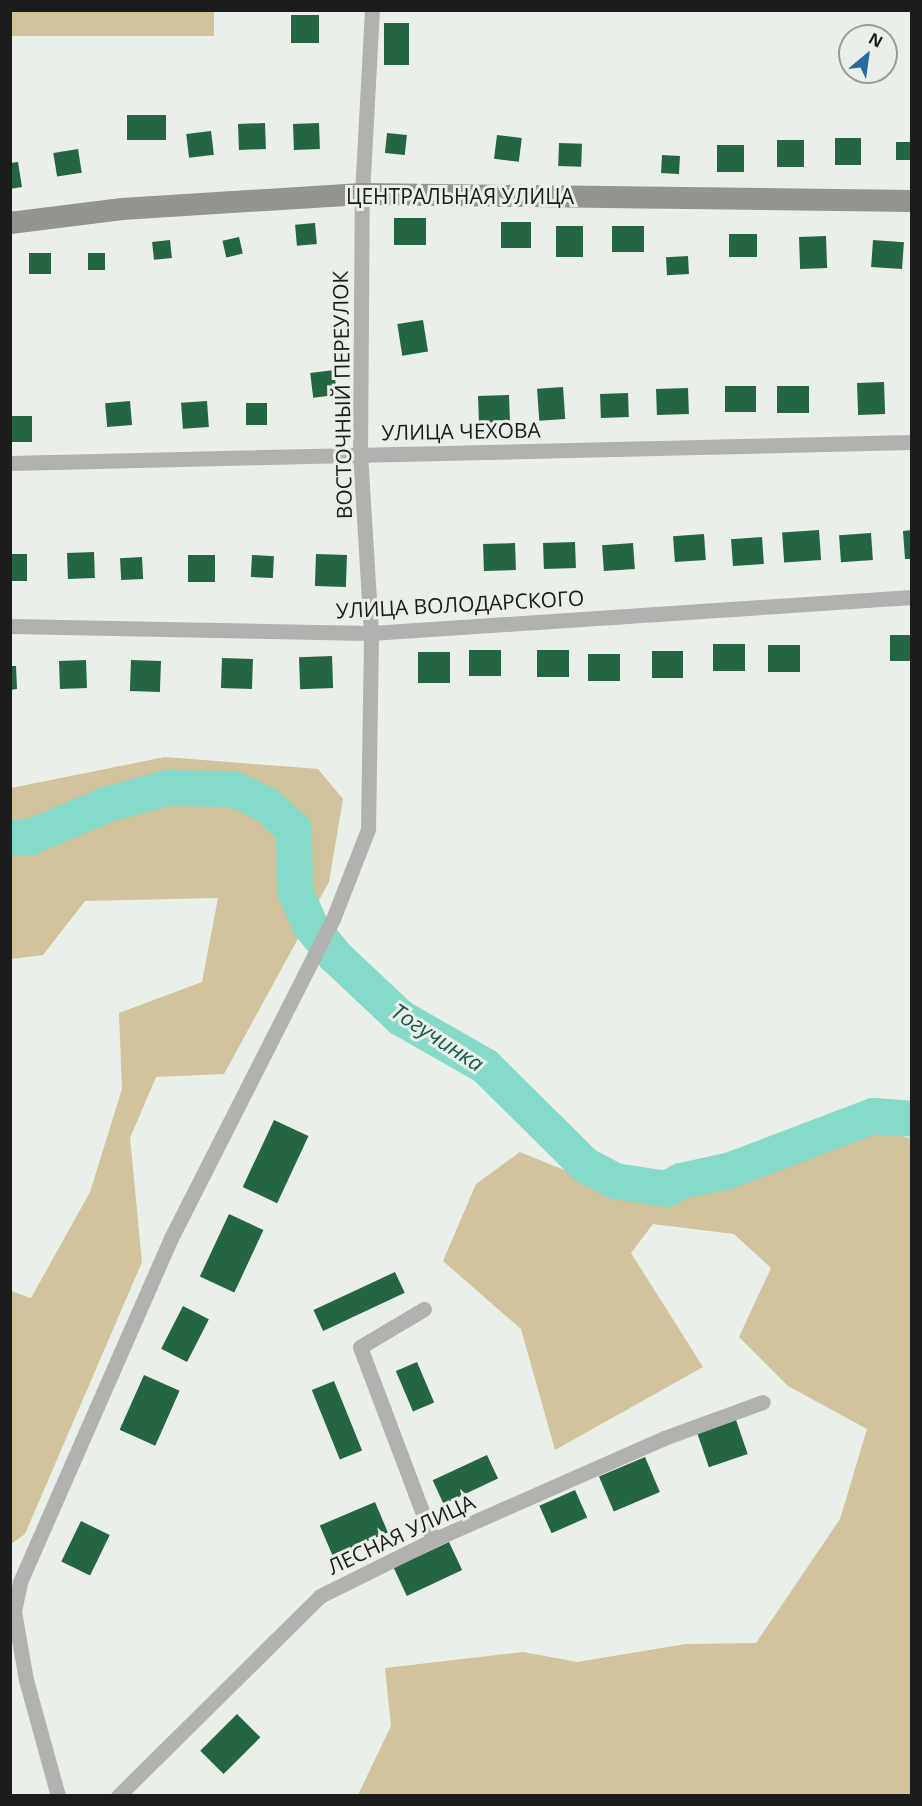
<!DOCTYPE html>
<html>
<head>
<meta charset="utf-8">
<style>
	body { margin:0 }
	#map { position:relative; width:922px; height:1806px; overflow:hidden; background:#ebefe9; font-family:"Open Sans",sans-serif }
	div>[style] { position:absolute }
	.green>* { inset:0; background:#d1c39b; transform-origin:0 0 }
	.river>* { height:36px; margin:-18px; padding:0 18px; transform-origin:18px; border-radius:18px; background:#86daca }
	.building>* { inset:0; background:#246544; transform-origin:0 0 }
	.minor>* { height:15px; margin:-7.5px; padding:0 7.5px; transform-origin:7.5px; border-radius:7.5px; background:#b1b1af }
	.secondary>* { height:22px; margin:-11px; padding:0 11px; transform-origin:11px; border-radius:11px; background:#949490 }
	span { translate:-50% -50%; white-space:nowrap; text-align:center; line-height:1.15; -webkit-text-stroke:6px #ebefe9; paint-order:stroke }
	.street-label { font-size:21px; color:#1b1c1b }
	.water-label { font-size:22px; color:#12594e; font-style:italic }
	.frame { position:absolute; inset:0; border:12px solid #1b1c1b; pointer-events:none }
	.north { position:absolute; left:838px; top:24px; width:60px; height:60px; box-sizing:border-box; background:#ebefe9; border:2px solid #989b97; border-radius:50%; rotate:29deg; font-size:16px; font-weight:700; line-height:24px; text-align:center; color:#1b1c1b }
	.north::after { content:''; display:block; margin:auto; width:21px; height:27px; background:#296ba1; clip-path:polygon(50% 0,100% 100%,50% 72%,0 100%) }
</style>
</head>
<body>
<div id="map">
	<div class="green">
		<i style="left:10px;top:11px;width:204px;height:25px"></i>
		<i style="clip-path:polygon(165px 757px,318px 769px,343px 799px,329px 882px,224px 1074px,156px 1077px,130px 1138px,142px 1262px,25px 1534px,11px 1544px,11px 1291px,31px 1298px,90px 1192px,122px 1089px,119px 1013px,202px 982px,218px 898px,85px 901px,43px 955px,11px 959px,11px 788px)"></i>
		<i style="clip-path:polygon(881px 1130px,912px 1139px,911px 1795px,358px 1795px,391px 1726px,385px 1668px,523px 1652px,577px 1662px,686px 1644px,756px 1643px,840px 1519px,867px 1429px,788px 1386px,739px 1337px,771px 1268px,734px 1234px,653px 1224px,631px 1253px,703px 1367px,555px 1450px,521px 1329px,443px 1261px,476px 1184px,520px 1152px,640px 1201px,789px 1161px)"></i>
	</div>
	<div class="river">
		<i style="left:10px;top:838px;width:18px"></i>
		<i style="left:28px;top:838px;width:87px;rotate:-23deg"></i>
		<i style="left:108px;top:804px;width:61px;rotate:-15.2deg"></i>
		<i style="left:167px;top:788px;width:66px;rotate:0.9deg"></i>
		<i style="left:233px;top:789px;width:38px;rotate:25deg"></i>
		<i style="left:267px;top:805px;width:37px;rotate:43deg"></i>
		<i style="left:294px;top:830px;width:61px;rotate:89.1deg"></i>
		<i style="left:295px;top:891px;width:37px;rotate:66deg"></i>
		<i style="left:310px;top:925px;width:40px;rotate:51deg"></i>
		<i style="left:335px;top:956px;width:91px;rotate:43.2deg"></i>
		<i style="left:401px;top:1018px;width:97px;rotate:29.7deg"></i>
		<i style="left:485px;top:1066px;width:141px;rotate:44.7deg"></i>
		<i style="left:585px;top:1165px;width:34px;rotate:28deg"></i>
		<i style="left:615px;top:1181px;width:52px;rotate:8.9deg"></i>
		<i style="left:666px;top:1189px;width:17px;rotate:-28deg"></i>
		<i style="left:681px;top:1181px;width:51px;rotate:-12.4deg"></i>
		<i style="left:731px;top:1170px;width:152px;rotate:-20.8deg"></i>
		<i style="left:873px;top:1116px;width:39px;rotate:4deg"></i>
	</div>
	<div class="building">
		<i style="left:291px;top:15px;width:28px;height:28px"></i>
		<i style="left:384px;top:23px;width:25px;height:42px"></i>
		<i style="left:166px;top:115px;width:25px;height:39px;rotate:90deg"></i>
		<i style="left:265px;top:123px;width:26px;height:27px;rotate:88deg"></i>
		<i style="left:319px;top:123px;width:26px;height:26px;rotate:88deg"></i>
		<i style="left:211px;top:131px;width:24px;height:25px;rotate:83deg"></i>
		<i style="left:387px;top:133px;width:20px;height:20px;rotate:6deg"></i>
		<i style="left:497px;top:135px;width:25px;height:24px;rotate:7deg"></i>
		<i style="left:835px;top:138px;width:26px;height:27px"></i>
		<i style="left:777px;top:140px;width:27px;height:27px"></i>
		<i style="left:896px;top:142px;width:16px;height:18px"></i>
		<i style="left:559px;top:143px;width:23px;height:23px;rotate:2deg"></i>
		<i style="left:717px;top:145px;width:27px;height:27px"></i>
		<i style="left:78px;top:149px;width:24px;height:25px;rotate:81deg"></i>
		<i style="left:662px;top:155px;width:18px;height:18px;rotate:3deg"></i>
		<i style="clip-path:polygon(18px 162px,22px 187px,10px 189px,10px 163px)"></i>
		<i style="left:426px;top:218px;width:27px;height:32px;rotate:90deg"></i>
		<i style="left:531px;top:222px;width:26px;height:30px;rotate:90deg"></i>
		<i style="left:315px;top:223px;width:21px;height:20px;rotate:85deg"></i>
		<i style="left:556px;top:226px;width:27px;height:31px"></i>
		<i style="left:612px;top:226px;width:32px;height:26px"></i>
		<i style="left:729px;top:234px;width:28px;height:23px"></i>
		<i style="left:826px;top:236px;width:32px;height:27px;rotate:88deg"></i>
		<i style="left:239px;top:237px;width:17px;height:17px;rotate:77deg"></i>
		<i style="left:170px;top:240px;width:18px;height:18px;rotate:84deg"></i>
		<i style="left:873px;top:240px;width:31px;height:27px;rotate:4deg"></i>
		<i style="left:29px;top:253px;width:22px;height:21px"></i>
		<i style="left:88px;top:253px;width:17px;height:17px"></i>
		<i style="left:688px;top:256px;width:18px;height:22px;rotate:87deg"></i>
		<i style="left:423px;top:320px;width:32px;height:26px;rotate:81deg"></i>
		<i style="left:334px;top:370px;width:25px;height:24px;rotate:83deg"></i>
		<i style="left:884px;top:382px;width:32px;height:27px;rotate:88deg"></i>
		<i style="left:725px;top:386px;width:31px;height:26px"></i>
		<i style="left:777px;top:386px;width:32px;height:27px"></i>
		<i style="left:563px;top:387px;width:32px;height:26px;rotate:86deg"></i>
		<i style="left:688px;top:388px;width:26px;height:32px;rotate:88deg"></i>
		<i style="left:628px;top:393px;width:24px;height:28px;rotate:88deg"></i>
		<i style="left:509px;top:395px;width:27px;height:31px;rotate:88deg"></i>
		<i style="left:130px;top:401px;width:24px;height:25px;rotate:85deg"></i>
		<i style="left:207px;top:401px;width:26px;height:26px;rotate:86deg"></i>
		<i style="left:246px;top:403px;width:21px;height:22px"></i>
		<i style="left:10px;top:416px;width:22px;height:26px"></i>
		<i style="left:819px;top:530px;width:30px;height:37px;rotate:86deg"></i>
		<i style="clip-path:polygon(912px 530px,912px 559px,905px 559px,903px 531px)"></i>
		<i style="left:871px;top:533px;width:27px;height:32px;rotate:86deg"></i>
		<i style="left:704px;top:534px;width:26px;height:31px;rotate:86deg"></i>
		<i style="left:762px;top:537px;width:27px;height:31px;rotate:86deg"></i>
		<i style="left:575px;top:542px;width:26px;height:32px;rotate:88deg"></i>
		<i style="left:515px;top:543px;width:27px;height:32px;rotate:88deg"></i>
		<i style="left:633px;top:543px;width:26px;height:31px;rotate:86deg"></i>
		<i style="left:94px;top:552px;width:26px;height:27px;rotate:88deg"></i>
		<i style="left:10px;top:554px;width:17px;height:27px"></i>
		<i style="left:316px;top:554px;width:31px;height:32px;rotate:2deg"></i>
		<i style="left:188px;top:555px;width:27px;height:27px"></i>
		<i style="left:252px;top:555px;width:22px;height:22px;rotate:3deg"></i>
		<i style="left:142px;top:557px;width:22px;height:22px;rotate:87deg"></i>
		<i style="left:890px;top:635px;width:22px;height:26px"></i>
		<i style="left:713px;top:644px;width:32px;height:27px"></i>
		<i style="left:768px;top:645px;width:32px;height:27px"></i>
		<i style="left:469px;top:650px;width:32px;height:26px"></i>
		<i style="left:537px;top:650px;width:32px;height:27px"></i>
		<i style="left:652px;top:651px;width:31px;height:27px"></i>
		<i style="left:418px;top:652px;width:32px;height:31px"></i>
		<i style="left:588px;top:654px;width:32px;height:27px"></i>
		<i style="left:332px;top:656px;width:32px;height:33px;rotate:88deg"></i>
		<i style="left:222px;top:658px;width:31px;height:30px;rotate:2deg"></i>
		<i style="left:86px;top:660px;width:28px;height:27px;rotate:88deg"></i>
		<i style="left:131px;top:660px;width:30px;height:31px;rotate:2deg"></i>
		<i style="clip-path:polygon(10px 666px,16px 666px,17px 689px,10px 690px)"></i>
		<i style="left:274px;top:1120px;width:38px;height:74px;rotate:25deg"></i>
		<i style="left:229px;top:1214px;width:38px;height:69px;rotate:25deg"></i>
		<i style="left:395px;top:1272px;width:23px;height:90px;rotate:65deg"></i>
		<i style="left:183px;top:1306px;width:29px;height:48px;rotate:27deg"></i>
		<i style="left:417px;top:1362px;width:44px;height:23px;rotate:67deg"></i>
		<i style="left:144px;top:1375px;width:39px;height:60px;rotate:24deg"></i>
		<i style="left:334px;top:1381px;width:75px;height:24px;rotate:68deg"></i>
		<i style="left:735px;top:1417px;width:39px;height:41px;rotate:71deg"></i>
		<i style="left:487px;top:1455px;width:26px;height:60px;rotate:65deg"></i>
		<i style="left:645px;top:1457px;width:38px;height:50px;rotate:67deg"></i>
		<i style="left:575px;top:1490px;width:30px;height:39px;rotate:66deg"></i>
		<i style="left:375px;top:1502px;width:33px;height:60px;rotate:67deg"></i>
		<i style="left:81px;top:1521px;width:32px;height:45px;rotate:26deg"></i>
		<i style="left:449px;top:1542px;width:31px;height:61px;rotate:65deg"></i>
		<i style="left:237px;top:1714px;width:33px;height:52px;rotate:45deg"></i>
	</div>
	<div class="minor">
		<i style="left:10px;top:463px;width:902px;rotate:-1.33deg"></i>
		<i style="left:10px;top:626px;width:361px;rotate:1.1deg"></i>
		<i style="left:371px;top:633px;width:542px;rotate:-3.81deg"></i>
		<i style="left:424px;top:1309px;width:74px;rotate:149.3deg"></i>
		<i style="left:360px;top:1347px;width:206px;rotate:69.3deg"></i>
		<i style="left:58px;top:1796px;width:120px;rotate:-105.4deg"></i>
		<i style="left:26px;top:1680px;width:70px;rotate:-99.9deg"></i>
		<i style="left:14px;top:1611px;width:30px;rotate:-78deg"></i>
		<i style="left:20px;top:1582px;width:376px;rotate:-66.3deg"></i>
		<i style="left:171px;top:1238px;width:358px;rotate:-63.1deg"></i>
		<i style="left:333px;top:919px;width:97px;rotate:-68.7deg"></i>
		<i style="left:368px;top:829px;width:196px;rotate:-89.1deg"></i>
		<i style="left:371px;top:633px;width:179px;rotate:-93.5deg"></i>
		<i style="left:360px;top:454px;width:260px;rotate:-89.6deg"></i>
		<i style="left:362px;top:194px;width:184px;rotate:-86.9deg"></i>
		<i style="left:118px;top:1796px;width:284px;rotate:-44.7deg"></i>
		<i style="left:320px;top:1596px;width:126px;rotate:-26.4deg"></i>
		<i style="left:433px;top:1540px;width:253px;rotate:-23.8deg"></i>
		<i style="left:664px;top:1438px;width:105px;rotate:-20deg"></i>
	</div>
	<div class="secondary">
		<i style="left:10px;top:223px;width:113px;rotate:-7.1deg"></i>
		<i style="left:122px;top:209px;width:240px;rotate:-3.6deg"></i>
		<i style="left:362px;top:194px;width:550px;rotate:0.73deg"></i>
	</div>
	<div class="street-label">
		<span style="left:460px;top:196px">ЦЕНТРАЛЬНАЯ УЛИЦА</span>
		<span style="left:342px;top:395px;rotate:-91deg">ВОСТОЧНЫЙ ПЕРЕУЛОК</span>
		<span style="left:461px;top:431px;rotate:-1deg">УЛИЦА ЧЕХОВА</span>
		<span style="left:460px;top:604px;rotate:-3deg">УЛИЦА ВОЛОДАРСКОГО</span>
		<span style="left:401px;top:1534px;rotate:-25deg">ЛЕСНАЯ УЛИЦА</span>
	</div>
	<div class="water-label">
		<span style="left:438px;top:1037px;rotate:33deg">Тогучинка</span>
	</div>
	<div class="frame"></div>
	<div class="north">N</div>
</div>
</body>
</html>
